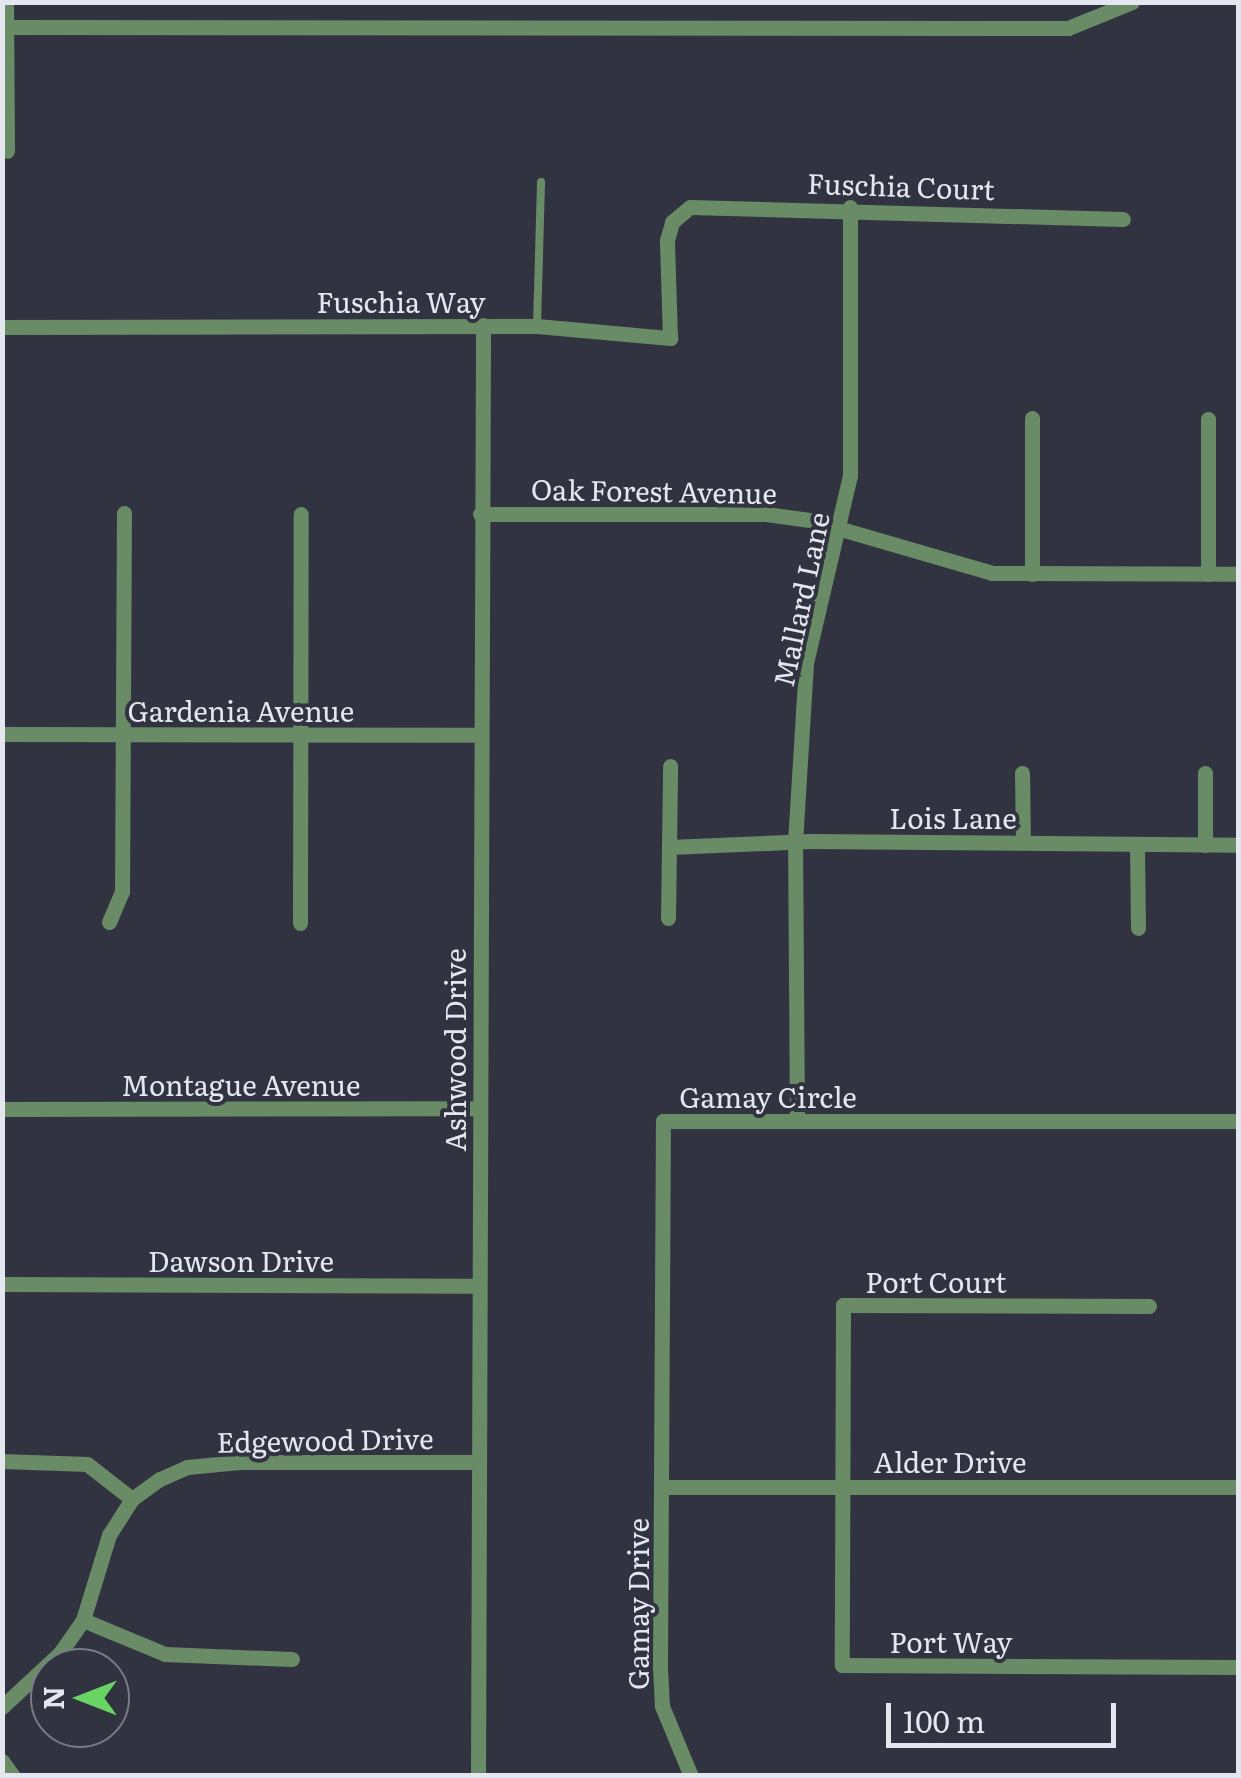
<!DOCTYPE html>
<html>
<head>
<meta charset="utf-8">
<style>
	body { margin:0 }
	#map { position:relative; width:1241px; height:1778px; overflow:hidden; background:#313440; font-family:Literata,serif }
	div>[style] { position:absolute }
	.service>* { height:8px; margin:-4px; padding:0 4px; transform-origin:4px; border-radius:4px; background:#698b66 }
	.minor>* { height:15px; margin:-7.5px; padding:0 7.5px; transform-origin:7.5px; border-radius:7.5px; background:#698b66 }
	span { translate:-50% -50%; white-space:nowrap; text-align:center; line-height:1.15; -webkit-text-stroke:8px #313440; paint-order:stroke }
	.street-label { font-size:28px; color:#e4e7ef }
	.frame { position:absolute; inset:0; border:5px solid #e4e7ef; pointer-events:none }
	.north { position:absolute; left:30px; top:1648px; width:100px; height:100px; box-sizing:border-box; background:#313440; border:2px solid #797c86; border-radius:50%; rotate:270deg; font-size:28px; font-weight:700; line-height:40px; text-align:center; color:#e4e7ef }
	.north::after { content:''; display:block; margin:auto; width:35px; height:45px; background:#69d464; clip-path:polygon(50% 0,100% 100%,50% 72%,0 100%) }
	.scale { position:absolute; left:886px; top:1703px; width:230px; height:45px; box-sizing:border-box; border:5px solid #e4e7ef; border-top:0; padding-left:12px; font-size:30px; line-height:35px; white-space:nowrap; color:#e4e7ef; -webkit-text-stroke:8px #313440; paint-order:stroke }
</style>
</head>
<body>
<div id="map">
	<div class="service">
		<i style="left:537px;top:326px;width:144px;rotate:-88.4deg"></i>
	</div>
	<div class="minor">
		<i style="left:6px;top:2px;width:149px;rotate:89.6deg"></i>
		<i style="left:6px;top:27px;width:1062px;rotate:0.05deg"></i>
		<i style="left:1068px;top:28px;width:69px;rotate:-22.1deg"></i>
		<i style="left:2px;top:327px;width:535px;rotate:-0.11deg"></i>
		<i style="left:537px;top:326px;width:134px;rotate:5.2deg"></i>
		<i style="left:670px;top:338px;width:98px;rotate:-91.8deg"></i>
		<i style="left:667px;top:240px;width:19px;rotate:-74deg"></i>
		<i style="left:672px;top:222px;width:23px;rotate:-40deg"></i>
		<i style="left:690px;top:207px;width:433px;rotate:1.6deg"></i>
		<i style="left:480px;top:514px;width:286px"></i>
		<i style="left:766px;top:514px;width:44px;rotate:7.8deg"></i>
		<i style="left:810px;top:520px;width:190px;rotate:16.2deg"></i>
		<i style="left:992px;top:573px;width:246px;rotate:0.2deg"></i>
		<i style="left:1032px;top:574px;width:156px;rotate:-90deg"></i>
		<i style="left:1208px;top:574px;width:155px;rotate:-90deg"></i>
		<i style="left:2px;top:734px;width:477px;rotate:0.1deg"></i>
		<i style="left:1022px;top:773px;width:69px;rotate:89.2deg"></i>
		<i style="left:1205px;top:773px;width:72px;rotate:90deg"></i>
		<i style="left:1137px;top:846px;width:82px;rotate:89.3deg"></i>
		<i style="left:669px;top:847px;width:141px;rotate:-2.4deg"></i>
		<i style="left:810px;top:841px;width:428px;rotate:0.5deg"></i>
		<i style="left:668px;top:918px;width:152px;rotate:-89.2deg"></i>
		<i style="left:109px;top:922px;width:33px;rotate:-67deg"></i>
		<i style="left:122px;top:892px;width:379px;rotate:-89.7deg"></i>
		<i style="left:300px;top:923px;width:409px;rotate:-89.9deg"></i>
		<i style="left:2px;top:1109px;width:477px;rotate:-0.1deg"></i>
		<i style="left:797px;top:1120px;width:277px;rotate:-90.4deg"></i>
		<i style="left:795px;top:843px;width:180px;rotate:-86.5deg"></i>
		<i style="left:806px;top:663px;width:192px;rotate:-76.8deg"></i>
		<i style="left:850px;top:476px;width:269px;rotate:-90deg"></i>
		<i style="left:2px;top:1284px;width:476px;rotate:0.2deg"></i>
		<i style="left:1149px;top:1306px;width:306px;rotate:-179.8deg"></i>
		<i style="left:843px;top:1305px;width:360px;rotate:90.2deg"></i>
		<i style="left:842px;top:1665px;width:396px;rotate:0.3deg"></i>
		<i style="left:2px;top:1461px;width:85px;rotate:2deg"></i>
		<i style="left:87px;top:1464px;width:57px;rotate:37.9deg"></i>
		<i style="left:661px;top:1487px;width:577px"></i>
		<i style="left:83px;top:1620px;width:89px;rotate:22.5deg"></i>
		<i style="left:165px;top:1654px;width:127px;rotate:2.3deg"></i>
		<i style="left:2px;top:1707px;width:79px;rotate:-43deg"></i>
		<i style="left:60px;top:1653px;width:40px;rotate:-55.1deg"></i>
		<i style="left:83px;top:1620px;width:89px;rotate:-73deg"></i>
		<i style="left:109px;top:1535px;width:43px;rotate:-57.4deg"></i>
		<i style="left:132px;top:1499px;width:34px;rotate:-36deg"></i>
		<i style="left:160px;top:1479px;width:30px;rotate:-24deg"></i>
		<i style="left:187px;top:1467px;width:53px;rotate:-5.4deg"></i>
		<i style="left:240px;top:1462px;width:238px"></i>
		<i style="left:2px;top:1761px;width:19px;rotate:54deg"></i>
		<i style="left:478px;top:1776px;width:1451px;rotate:-89.8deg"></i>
		<i style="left:691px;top:1776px;width:76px;rotate:-112.5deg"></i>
		<i style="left:662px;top:1706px;width:37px;rotate:-93deg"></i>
		<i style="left:660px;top:1669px;width:548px;rotate:-89.69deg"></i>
		<i style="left:663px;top:1121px;width:575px"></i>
	</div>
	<div class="street-label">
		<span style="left:901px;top:185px;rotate:2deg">Fuschia Court</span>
		<span style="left:401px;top:301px">Fuschia Way</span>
		<span style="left:654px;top:490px;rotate:1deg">Oak Forest Avenue</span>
		<span style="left:800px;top:599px;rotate:-78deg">Mallard Lane</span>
		<span style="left:241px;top:710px">Gardenia Avenue</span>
		<span style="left:953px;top:817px">Lois Lane</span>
		<span style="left:454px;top:1050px;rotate:-90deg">Ashwood Drive</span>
		<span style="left:241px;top:1084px">Montague Avenue</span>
		<span style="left:768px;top:1096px">Gamay Circle</span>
		<span style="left:241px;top:1260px">Dawson Drive</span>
		<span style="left:936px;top:1281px">Port Court</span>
		<span style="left:325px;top:1439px;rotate:-1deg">Edgewood Drive</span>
		<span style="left:950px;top:1461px">Alder Drive</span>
		<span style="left:637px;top:1604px;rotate:-90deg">Gamay Drive</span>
		<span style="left:951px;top:1641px">Port Way</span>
	</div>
	<div class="frame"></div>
	<div class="north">N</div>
	<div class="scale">100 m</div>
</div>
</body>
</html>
